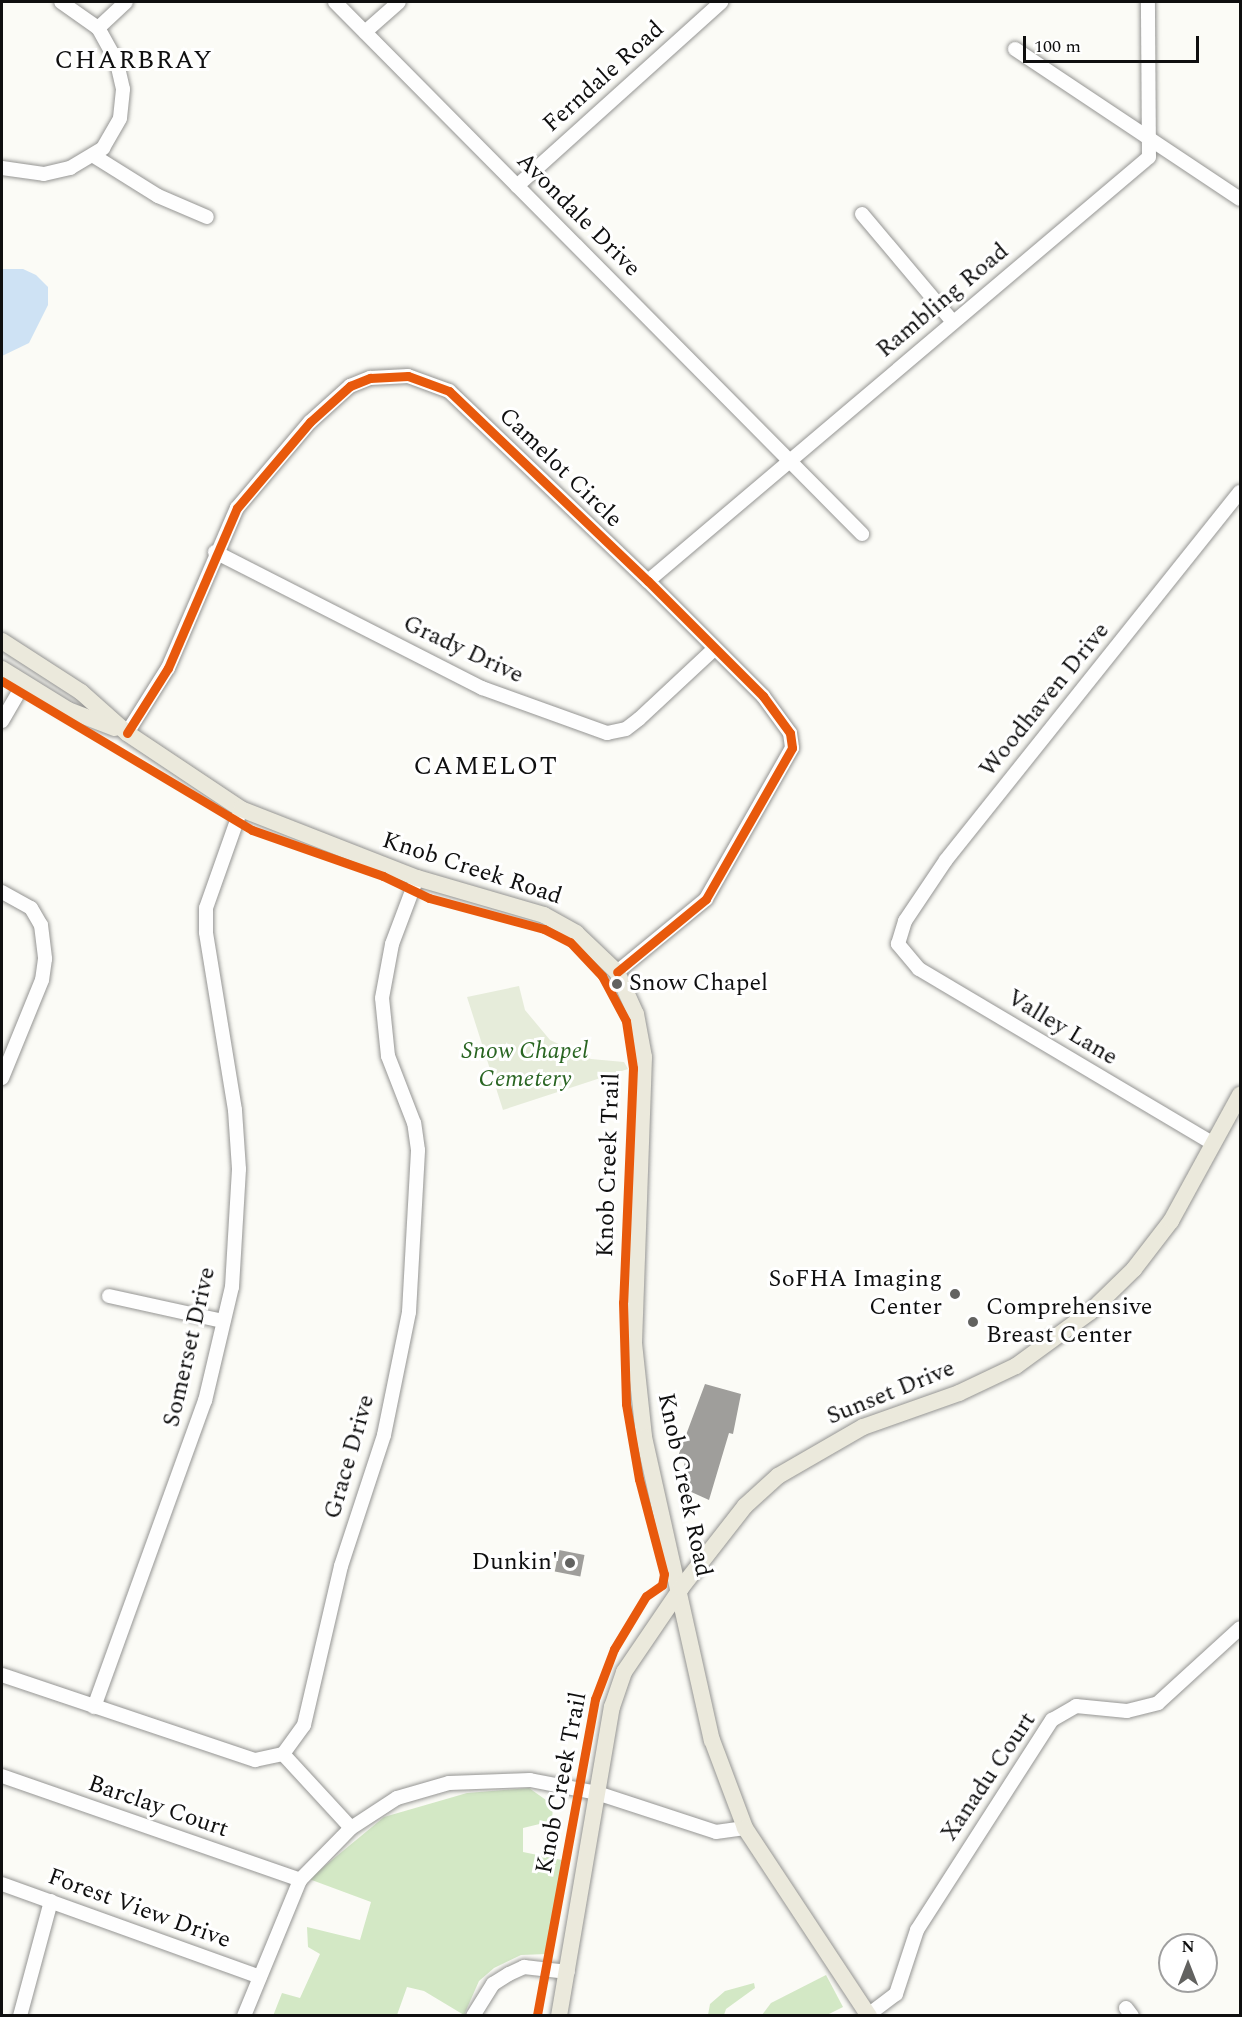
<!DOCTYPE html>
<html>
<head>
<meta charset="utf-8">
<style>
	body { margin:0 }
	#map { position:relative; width:1242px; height:2017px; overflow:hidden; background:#fbfbf6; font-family:Spectral,serif }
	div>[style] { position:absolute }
	.forest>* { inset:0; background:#d3e8c5 }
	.cemetery>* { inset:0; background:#e6ecda }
	.water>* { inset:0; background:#cee2f4 }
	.building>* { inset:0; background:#9f9e9b; transform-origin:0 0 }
	.roads { filter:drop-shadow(0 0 2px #959593) drop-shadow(0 0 2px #959593) }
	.minor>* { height:14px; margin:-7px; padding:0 7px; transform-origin:7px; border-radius:7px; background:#fefefe }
	.major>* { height:16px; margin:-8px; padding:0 8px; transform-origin:8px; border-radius:8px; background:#ebe9dc }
	.cycleway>* { height:9px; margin:-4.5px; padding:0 4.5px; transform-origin:4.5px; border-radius:4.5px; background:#e8590c }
	.dots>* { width:16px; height:16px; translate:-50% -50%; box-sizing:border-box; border:3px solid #fff; border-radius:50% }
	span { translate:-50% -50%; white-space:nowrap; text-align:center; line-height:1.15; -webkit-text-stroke:6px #fff; paint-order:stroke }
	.street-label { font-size:24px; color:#0f0f0f }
	.poi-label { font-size:24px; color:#0f0f0f }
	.left { translate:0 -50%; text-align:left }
	.right { translate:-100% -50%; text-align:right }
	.park-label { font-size:24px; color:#296522; font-style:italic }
	.neighbourhood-label { font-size:26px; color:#0f0f0f; letter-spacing:1.5px }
	.frame { position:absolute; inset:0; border:3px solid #0f0f0f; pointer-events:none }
	.north { position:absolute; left:1158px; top:1933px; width:60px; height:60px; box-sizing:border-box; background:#fff; border:2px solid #9f9f9f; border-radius:50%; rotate:0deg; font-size:16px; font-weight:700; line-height:24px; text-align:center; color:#0f0f0f }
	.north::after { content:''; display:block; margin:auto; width:21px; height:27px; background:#626260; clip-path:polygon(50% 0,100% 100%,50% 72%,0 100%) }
	.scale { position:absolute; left:1023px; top:36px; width:176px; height:27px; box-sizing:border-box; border:3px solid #0f0f0f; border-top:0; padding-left:8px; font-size:18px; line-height:21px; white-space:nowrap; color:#0f0f0f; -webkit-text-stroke:4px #fff; paint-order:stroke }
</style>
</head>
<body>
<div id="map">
	<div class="forest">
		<i style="clip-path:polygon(529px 1788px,553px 1805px,552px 1821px,523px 1828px,523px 1852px,562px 1860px,547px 1954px,521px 1955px,494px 1968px,479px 1981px,464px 2015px,424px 1991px,407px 1987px,397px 2015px,273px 2016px,282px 1993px,300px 1998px,320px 1954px,308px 1947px,307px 1927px,360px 1940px,371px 1902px,309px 1879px,384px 1817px,467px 1793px)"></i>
		<i style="clip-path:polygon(826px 1975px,843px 2007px,827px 2015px,762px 2015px,771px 2003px)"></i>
		<i style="clip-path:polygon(754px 1983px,755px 1988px,726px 2009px,724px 2015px,708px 2015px,710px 2004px,725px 1991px)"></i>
	</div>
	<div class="cemetery">
		<i style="clip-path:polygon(519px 986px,525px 1010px,550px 1040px,591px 1059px,624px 1062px,628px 1069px,503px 1110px,467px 997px)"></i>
	</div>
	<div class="water">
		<i style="clip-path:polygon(2px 269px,23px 269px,36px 275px,48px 287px,48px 305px,29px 343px,2px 356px)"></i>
	</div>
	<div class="building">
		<i style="clip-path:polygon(705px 1384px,741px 1394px,733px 1434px,729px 1433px,709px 1500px,678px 1486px,685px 1462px,677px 1459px)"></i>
		<i style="left:559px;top:1550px;width:26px;height:22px;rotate:11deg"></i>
	</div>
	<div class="roads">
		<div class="minor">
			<i style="left:335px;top:2px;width:749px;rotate:45.27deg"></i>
			<i style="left:98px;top:28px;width:38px;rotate:-43deg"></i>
			<i style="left:365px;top:32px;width:45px;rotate:-41.4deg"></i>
			<i style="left:1015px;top:49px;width:270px;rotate:33.7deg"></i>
			<i style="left:94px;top:156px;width:75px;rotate:32deg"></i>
			<i style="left:158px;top:196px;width:53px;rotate:23.2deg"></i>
			<i style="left:2px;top:168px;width:42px;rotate:8.1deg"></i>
			<i style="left:44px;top:174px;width:27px;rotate:-13deg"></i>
			<i style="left:70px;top:168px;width:39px;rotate:-31deg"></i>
			<i style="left:103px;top:148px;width:34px;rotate:-60deg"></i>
			<i style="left:120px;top:118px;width:29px;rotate:-84deg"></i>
			<i style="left:123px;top:89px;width:28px;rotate:-103deg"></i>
			<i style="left:117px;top:62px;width:39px;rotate:-119deg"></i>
			<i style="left:98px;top:28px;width:45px;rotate:-144.9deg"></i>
			<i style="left:517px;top:186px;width:275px;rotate:-42deg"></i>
			<i style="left:862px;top:214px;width:141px;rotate:49.9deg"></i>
			<i style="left:215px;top:552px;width:300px;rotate:27deg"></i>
			<i style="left:482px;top:688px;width:133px;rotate:19.8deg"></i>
			<i style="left:607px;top:733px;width:19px;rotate:-12deg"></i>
			<i style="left:626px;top:729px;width:16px;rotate:-38deg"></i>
			<i style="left:639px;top:719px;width:101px;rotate:-43deg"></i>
			<i style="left:648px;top:581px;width:656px;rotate:-40.24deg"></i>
			<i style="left:1149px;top:157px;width:155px;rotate:-90.4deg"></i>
			<i style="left:2px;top:721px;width:44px;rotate:-59.9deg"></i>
			<i style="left:127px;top:733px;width:77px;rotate:-57.8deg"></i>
			<i style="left:168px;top:668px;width:174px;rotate:-66.7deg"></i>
			<i style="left:237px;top:508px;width:113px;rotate:-49.7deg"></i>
			<i style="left:310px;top:422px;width:54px;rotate:-42deg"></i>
			<i style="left:350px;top:386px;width:22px;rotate:-22deg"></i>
			<i style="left:370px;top:378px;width:38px;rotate:-3deg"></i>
			<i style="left:408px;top:376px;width:44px;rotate:20.1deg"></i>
			<i style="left:449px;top:391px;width:275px;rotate:43.7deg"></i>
			<i style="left:648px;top:581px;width:163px;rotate:45deg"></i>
			<i style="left:763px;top:696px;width:46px;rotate:53.9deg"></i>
			<i style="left:790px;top:733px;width:15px;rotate:82deg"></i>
			<i style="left:792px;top:748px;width:174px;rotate:119.7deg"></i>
			<i style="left:706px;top:899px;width:115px;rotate:140.6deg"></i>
			<i style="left:2px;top:892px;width:33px;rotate:29deg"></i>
			<i style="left:31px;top:908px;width:20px;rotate:60deg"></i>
			<i style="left:41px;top:925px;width:34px;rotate:83deg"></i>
			<i style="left:45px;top:959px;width:21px;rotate:98deg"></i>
			<i style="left:42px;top:980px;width:106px;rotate:112.2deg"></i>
			<i style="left:1212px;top:1143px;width:341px;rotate:-149.3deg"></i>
			<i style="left:919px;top:969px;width:33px;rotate:-130deg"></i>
			<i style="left:898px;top:944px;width:24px;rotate:-73deg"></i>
			<i style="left:905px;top:921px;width:73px;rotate:-56.1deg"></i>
			<i style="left:946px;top:860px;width:471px;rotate:-51.4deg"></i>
			<i style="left:109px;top:1296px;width:117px;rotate:12.4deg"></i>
			<i style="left:2px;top:1675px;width:267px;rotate:18.6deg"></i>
			<i style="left:255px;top:1760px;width:29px;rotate:-12deg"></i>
			<i style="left:283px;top:1754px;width:36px;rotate:-54deg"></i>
			<i style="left:304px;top:1725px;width:163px;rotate:-76.9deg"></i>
			<i style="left:341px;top:1566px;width:138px;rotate:-71.8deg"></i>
			<i style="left:384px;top:1435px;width:126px;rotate:-78.5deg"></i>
			<i style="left:409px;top:1312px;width:162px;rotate:-86.8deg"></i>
			<i style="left:418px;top:1150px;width:27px;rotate:-98deg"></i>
			<i style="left:414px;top:1123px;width:72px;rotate:-111.2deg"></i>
			<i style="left:388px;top:1056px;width:58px;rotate:-95.9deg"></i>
			<i style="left:382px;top:998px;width:55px;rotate:-79.5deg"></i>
			<i style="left:392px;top:944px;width:71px;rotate:-69.3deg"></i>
			<i style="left:94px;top:1707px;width:326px;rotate:-70.1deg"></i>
			<i style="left:205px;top:1401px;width:117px;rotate:-76.7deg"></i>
			<i style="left:232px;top:1287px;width:118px;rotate:-86.6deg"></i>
			<i style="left:239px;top:1169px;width:59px;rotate:-93.9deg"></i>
			<i style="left:235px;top:1110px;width:180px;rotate:-99.3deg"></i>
			<i style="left:206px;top:932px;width:24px;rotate:-90deg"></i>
			<i style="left:206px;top:908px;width:105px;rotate:-70.5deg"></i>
			<i style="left:283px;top:1754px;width:100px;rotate:47.4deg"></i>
			<i style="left:2px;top:1776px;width:316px;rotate:19.2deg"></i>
			<i style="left:2px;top:1884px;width:274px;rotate:19.8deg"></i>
			<i style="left:1126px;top:2008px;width:10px;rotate:53deg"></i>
			<i style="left:868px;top:2015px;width:35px;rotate:-37deg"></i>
			<i style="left:896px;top:1994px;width:67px;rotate:-71.8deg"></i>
			<i style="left:917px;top:1930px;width:250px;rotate:-57.3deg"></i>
			<i style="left:1052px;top:1720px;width:28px;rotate:-30deg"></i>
			<i style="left:1076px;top:1706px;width:51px;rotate:5.6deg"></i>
			<i style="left:1127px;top:1711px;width:32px;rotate:-14deg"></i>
			<i style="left:1158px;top:1703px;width:111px;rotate:-42.4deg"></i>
			<i style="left:20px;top:2016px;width:119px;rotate:-74.9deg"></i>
			<i style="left:244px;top:2016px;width:147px;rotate:-67.6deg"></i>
			<i style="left:300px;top:1880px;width:73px;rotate:-45.6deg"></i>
			<i style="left:351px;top:1828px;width:55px;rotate:-33.1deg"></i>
			<i style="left:397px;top:1798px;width:54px;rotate:-16.1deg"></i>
			<i style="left:449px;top:1783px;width:81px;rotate:-2.1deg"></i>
			<i style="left:530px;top:1780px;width:68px;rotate:11deg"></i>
			<i style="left:597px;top:1793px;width:125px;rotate:18.1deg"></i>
			<i style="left:716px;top:1832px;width:29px;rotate:-8deg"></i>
			<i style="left:473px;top:2016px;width:38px;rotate:-58deg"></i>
			<i style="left:493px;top:1984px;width:19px;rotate:-32deg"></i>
			<i style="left:509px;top:1974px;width:17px;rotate:-25deg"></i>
			<i style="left:524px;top:1967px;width:44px;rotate:6.5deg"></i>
		</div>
		<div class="major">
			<i style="left:2px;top:641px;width:94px;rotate:32.8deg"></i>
			<i style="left:81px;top:692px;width:62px;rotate:41.7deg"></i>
			<i style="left:127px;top:733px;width:137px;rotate:33.7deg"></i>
			<i style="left:241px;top:809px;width:189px;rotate:21.4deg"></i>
			<i style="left:417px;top:878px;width:132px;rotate:16.2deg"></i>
			<i style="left:544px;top:915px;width:37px;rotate:29deg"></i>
			<i style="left:576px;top:933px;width:57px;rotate:43.6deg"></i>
			<i style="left:617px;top:972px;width:46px;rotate:65.7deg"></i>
			<i style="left:636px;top:1014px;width:44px;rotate:79.5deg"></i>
			<i style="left:644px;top:1057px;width:286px;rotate:92deg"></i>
			<i style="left:634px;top:1343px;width:95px;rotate:83.9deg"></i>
			<i style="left:644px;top:1437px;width:311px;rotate:77.4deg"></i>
			<i style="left:712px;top:1740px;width:94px;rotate:69.4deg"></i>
			<i style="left:745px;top:1828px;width:225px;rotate:56.6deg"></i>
			<i style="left:2px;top:669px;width:78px;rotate:31.8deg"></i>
			<i style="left:68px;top:710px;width:50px;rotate:21deg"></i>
			<i style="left:559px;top:2016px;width:314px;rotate:-80.3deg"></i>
			<i style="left:612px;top:1707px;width:37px;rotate:-71deg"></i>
			<i style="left:624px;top:1672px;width:102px;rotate:-55.8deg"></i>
			<i style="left:681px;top:1588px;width:104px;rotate:-52deg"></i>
			<i style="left:745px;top:1506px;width:45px;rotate:-42.3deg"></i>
			<i style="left:778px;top:1476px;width:98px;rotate:-30deg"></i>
			<i style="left:863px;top:1427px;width:102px;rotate:-19.5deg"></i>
			<i style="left:959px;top:1393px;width:63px;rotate:-25.3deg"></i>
			<i style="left:1016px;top:1366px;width:92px;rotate:-36.1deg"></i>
			<i style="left:1090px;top:1312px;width:62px;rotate:-44.3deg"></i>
			<i style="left:1134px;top:1269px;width:61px;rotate:-52.4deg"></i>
			<i style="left:1171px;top:1221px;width:144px;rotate:-61.3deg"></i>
		</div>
	</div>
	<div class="cycleway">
		<i style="left:2px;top:681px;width:291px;rotate:30.8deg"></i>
		<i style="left:252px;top:830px;width:139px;rotate:19.3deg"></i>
		<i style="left:383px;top:876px;width:51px;rotate:25.6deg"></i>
		<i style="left:429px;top:898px;width:119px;rotate:15.1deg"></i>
		<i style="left:544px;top:929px;width:29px;rotate:27deg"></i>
		<i style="left:570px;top:942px;width:47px;rotate:46.7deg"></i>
		<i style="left:602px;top:976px;width:51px;rotate:61.9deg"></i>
		<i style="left:626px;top:1021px;width:48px;rotate:81.5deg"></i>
		<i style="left:633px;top:1068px;width:234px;rotate:92.4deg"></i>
		<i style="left:623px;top:1302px;width:102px;rotate:88.3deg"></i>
		<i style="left:626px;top:1404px;width:76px;rotate:80.2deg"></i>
		<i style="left:639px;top:1479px;width:98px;rotate:75.3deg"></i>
		<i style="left:664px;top:1574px;width:11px;rotate:100deg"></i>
		<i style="left:662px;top:1585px;width:19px;rotate:145deg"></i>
		<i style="left:646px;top:1596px;width:62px;rotate:121.1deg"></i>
		<i style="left:614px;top:1649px;width:53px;rotate:110.8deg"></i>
		<i style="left:595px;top:1699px;width:322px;rotate:100.4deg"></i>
		<i style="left:127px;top:733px;width:77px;rotate:-57.8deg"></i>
		<i style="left:168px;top:668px;width:174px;rotate:-66.7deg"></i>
		<i style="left:237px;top:508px;width:113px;rotate:-49.7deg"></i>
		<i style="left:310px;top:422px;width:54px;rotate:-42deg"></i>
		<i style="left:350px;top:386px;width:22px;rotate:-22deg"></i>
		<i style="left:370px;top:378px;width:38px;rotate:-3deg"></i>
		<i style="left:408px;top:376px;width:44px;rotate:20.1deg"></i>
		<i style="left:449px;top:391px;width:275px;rotate:43.7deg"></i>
		<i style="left:648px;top:581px;width:163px;rotate:45deg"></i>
		<i style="left:763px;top:696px;width:46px;rotate:53.9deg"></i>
		<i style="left:790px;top:733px;width:15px;rotate:82deg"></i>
		<i style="left:792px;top:748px;width:174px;rotate:119.7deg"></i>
		<i style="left:706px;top:899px;width:115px;rotate:140.6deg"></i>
	</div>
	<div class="dots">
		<i style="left:617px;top:984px;background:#626260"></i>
		<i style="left:955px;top:1294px;background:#626260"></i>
		<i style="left:973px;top:1322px;background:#626260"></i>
		<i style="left:570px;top:1563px;background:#626260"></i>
	</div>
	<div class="street-label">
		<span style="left:604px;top:77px;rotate:-42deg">Ferndale Road</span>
		<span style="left:578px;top:215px;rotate:45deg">Avondale Drive</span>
		<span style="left:943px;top:301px;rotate:-40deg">Rambling Road</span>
		<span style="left:560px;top:468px;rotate:44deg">Camelot Circle</span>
		<span style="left:463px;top:650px;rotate:25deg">Grady Drive</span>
		<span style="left:1045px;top:700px;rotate:-51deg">Woodhaven Drive</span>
		<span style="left:472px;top:869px;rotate:18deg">Knob Creek Road</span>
		<span style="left:1062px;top:1028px;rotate:31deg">Valley Lane</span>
		<span style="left:609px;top:1165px;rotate:-88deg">Knob Creek Trail</span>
		<span style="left:190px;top:1347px;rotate:-77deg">Somerset Drive</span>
		<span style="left:891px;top:1393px;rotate:-22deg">Sunset Drive</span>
		<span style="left:350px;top:1457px;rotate:-74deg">Grace Drive</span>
		<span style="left:684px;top:1485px;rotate:78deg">Knob Creek Road</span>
		<span style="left:989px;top:1777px;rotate:-56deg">Xanadu Court</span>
		<span style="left:562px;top:1783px;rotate:-79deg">Knob Creek Trail</span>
		<span style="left:158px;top:1807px;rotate:19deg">Barclay Court</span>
		<span style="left:139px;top:1909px;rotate:20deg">Forest View Drive</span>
	</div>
	<div class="poi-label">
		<span class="left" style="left:629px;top:984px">Snow Chapel</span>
		<span class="right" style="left:942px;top:1294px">SoFHA Imaging<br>Center</span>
		<span class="left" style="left:986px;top:1322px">Comprehensive<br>Breast Center</span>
		<span class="right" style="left:558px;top:1563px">Dunkin'</span>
	</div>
	<div class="park-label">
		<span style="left:525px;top:1066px">Snow Chapel<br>Cemetery</span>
	</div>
	<div class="neighbourhood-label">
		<span style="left:134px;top:61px">CHARBRAY</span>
		<span style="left:486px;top:767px">CAMELOT</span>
	</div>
	<div class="frame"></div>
	<div class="north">N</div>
	<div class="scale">100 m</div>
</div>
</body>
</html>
